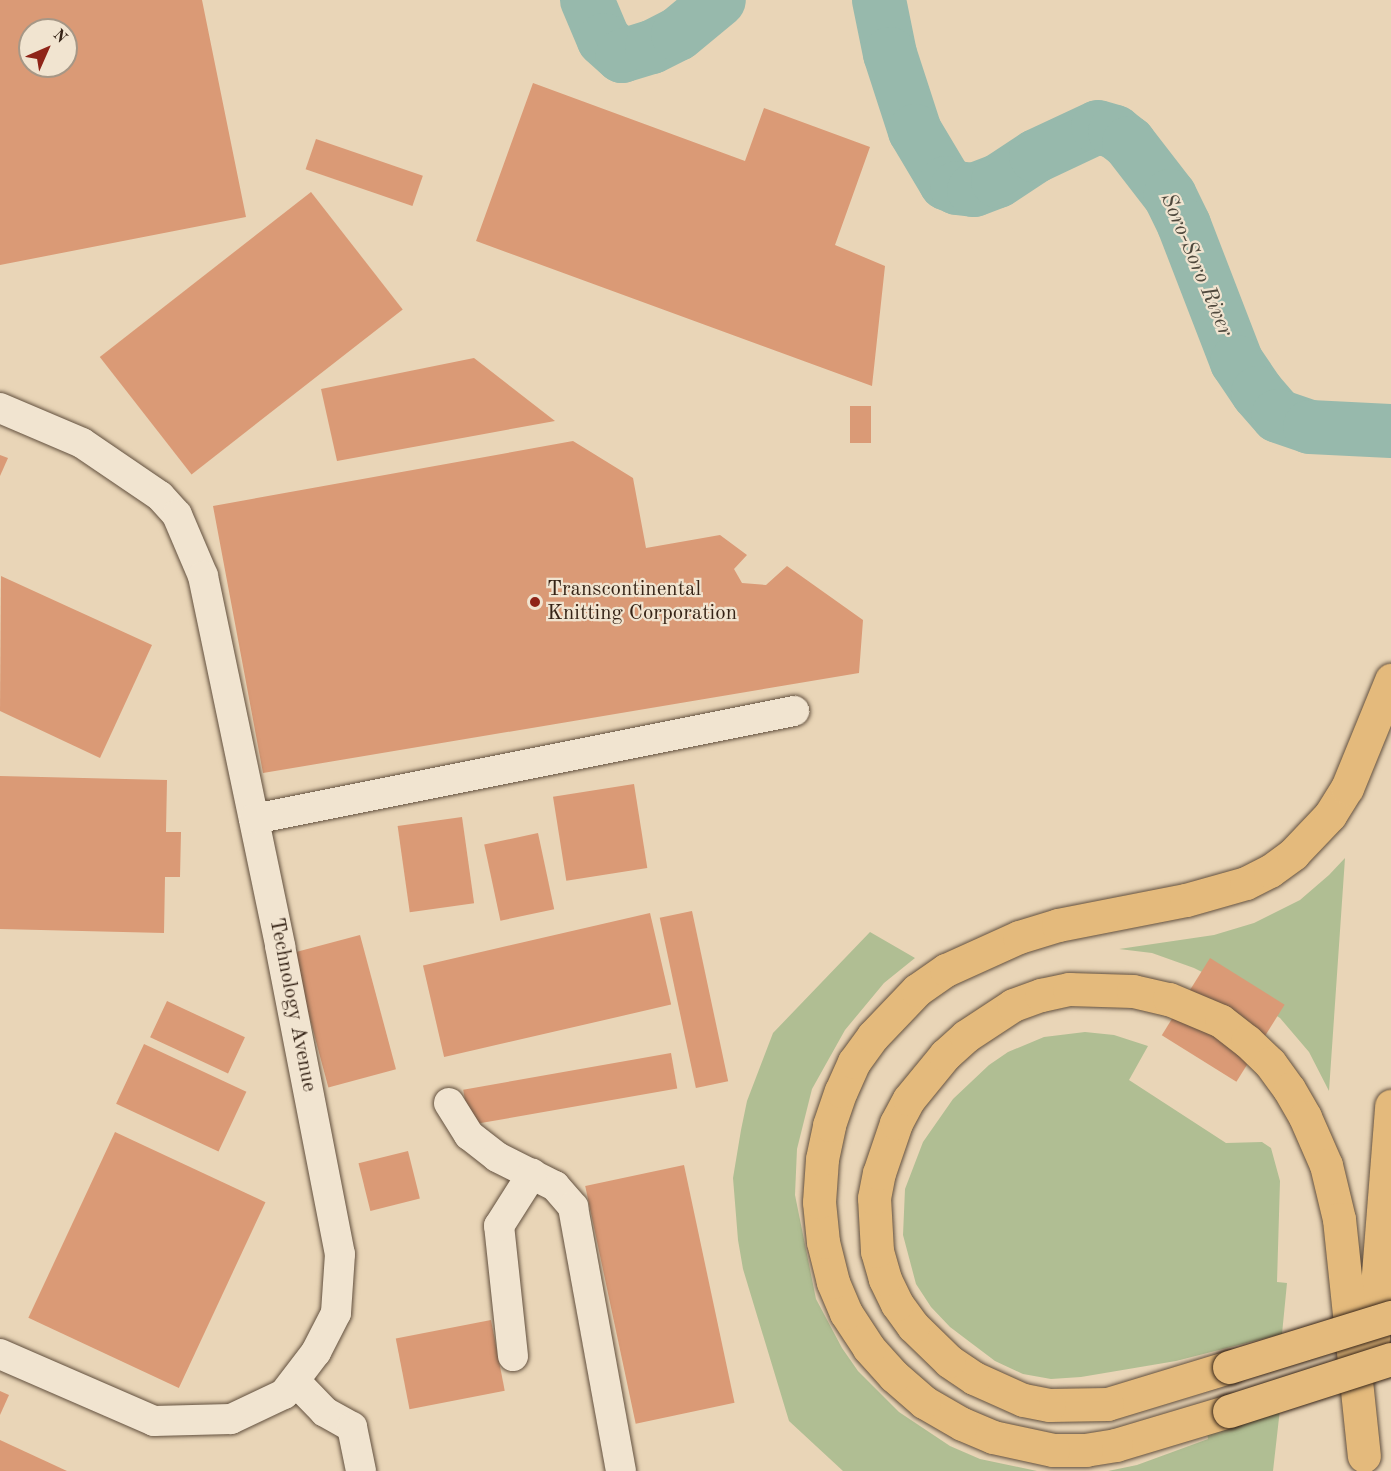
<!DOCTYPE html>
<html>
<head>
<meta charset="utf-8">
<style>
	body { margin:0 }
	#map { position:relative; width:1391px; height:1471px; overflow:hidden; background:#e9d5b7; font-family:"Old Standard TT",serif }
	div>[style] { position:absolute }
	.green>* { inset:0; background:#b0be93 }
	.river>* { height:54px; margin:-27px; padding:0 27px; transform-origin:27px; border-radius:27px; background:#97b9ac }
	.building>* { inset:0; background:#da9a76; transform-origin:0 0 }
	.roads { filter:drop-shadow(0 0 2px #62503e) drop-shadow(0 0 2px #62503e) }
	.minor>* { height:30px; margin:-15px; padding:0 15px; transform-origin:15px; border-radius:15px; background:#f1e4d0 }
	.highway>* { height:33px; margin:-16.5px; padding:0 16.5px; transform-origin:16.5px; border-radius:16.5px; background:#e4ba7c }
	.bridges { filter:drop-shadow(0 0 2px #352316) drop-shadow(0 0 2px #352316) }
	.highway-bridge>* { height:33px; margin:-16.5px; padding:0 16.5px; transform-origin:16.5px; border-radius:16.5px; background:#e4ba7c }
	.dots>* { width:16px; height:16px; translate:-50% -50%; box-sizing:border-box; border:3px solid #f1e4d0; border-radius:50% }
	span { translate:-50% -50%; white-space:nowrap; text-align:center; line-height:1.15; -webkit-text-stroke:4.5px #f1e4d0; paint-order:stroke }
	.poi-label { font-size:21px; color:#352316 }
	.left { translate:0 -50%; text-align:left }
	.street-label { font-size:21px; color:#352316 }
	.water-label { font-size:22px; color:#4e483c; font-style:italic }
	.north { position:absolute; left:18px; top:18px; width:60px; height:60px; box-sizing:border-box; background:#f1e4d0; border:2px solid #a69786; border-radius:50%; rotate:45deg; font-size:16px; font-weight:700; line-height:24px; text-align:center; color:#352316 }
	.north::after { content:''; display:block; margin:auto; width:21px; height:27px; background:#8f2418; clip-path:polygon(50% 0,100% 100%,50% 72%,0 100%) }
</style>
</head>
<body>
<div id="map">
	<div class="green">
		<i style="clip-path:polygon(1345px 858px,1329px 1091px,1309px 1052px,1280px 1018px,1234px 988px,1194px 968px,1152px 953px,1119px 949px,1214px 935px,1254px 923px,1300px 900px,1329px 875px)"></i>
		<i style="clip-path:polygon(870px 932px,915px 958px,884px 983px,845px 1030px,812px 1089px,797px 1149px,795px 1195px,816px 1299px,842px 1348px,858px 1371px,899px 1412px,950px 1446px,980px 1459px,1037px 1471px,843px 1471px,789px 1421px,743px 1269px,738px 1240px,733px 1178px,741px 1130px,747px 1101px,773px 1033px)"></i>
		<i style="clip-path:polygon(1085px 1032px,1114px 1035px,1148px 1046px,1129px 1080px,1226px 1143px,1262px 1142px,1271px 1148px,1280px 1181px,1277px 1282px,1287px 1283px,1282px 1334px,1176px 1361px,1081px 1377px,1051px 1379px,1023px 1374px,995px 1361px,950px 1327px,931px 1307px,916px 1284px,903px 1235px,905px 1189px,923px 1142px,953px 1099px,989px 1065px,1008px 1052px,1044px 1037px)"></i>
		<i style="clip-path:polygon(1280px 1409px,1273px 1471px,1108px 1471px,1137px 1465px,1208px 1439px,1207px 1432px)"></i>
	</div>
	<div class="river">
		<i style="left:587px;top:0;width:43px;rotate:67deg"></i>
		<i style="left:604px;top:40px;width:24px;rotate:42deg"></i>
		<i style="left:622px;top:56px;width:31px;rotate:-17deg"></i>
		<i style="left:652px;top:47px;width:29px;rotate:-27deg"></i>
		<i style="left:678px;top:34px;width:53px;rotate:-39.7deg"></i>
		<i style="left:879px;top:0;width:55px;rotate:78.5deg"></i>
		<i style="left:890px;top:54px;width:81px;rotate:72deg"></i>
		<i style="left:915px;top:131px;width:61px;rotate:59.2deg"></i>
		<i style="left:946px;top:183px;width:12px;rotate:24deg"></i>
		<i style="left:957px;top:188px;width:17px;rotate:7deg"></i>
		<i style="left:974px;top:190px;width:26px;rotate:-21deg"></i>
		<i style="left:998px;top:181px;width:45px;rotate:-33.3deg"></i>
		<i style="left:1036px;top:156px;width:68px;rotate:-25.1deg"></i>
		<i style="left:1098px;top:127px;width:18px;rotate:16deg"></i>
		<i style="left:1115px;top:132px;width:18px;rotate:38deg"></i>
		<i style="left:1129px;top:143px;width:67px;rotate:52.3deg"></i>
		<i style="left:1170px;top:196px;width:32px;rotate:64deg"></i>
		<i style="left:1184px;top:225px;width:147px;rotate:68.9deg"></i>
		<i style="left:1237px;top:362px;width:37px;rotate:56deg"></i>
		<i style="left:1258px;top:393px;width:30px;rotate:49deg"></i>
		<i style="left:1278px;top:416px;width:34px;rotate:19deg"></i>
		<i style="left:1310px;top:427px;width:81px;rotate:2.8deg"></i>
	</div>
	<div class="building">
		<i style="clip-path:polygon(evenodd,0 0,202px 0,246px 217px,0 265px,0 0,30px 30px,66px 30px,66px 66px,30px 66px,30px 30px)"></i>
		<i style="clip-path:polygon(533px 83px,745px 161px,764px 108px,870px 147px,835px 245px,885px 266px,872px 386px,476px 241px)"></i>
		<i style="left:316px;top:139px;width:113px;height:32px;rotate:19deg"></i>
		<i style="left:311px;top:192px;width:149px;height:268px;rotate:52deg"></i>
		<i style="clip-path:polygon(474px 358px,555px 421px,337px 461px,321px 389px)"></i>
		<i style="left:850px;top:406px;width:21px;height:37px"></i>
		<i style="clip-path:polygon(573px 441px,633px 478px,646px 548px,720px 535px,747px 555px,734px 569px,742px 583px,766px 585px,787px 566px,863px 620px,859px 673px,263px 773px,213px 506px)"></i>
		<i style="clip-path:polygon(0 455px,8px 458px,0 476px)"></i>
		<i style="clip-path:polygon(1px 576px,152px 645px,100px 758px,0 711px)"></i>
		<i style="clip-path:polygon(0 776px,167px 780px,166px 832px,181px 832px,180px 877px,165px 877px,164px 933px,0 929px)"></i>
		<i style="left:634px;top:784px;width:85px;height:82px;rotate:81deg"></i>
		<i style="left:462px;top:817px;width:87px;height:65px;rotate:82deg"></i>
		<i style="left:538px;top:833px;width:78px;height:55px;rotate:78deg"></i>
		<i style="left:692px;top:911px;width:174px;height:33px;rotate:78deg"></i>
		<i style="left:650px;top:913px;width:94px;height:233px;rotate:77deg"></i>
		<i style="left:360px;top:935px;width:139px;height:70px;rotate:75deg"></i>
		<i style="left:1210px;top:958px;width:88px;height:91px;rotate:32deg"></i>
		<i style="left:167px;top:1001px;width:86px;height:40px;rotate:25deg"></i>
		<i style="left:144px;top:1044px;width:113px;height:66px;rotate:25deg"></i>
		<i style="left:671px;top:1053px;width:36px;height:211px;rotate:80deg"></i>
		<i style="left:115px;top:1132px;width:166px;height:205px;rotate:25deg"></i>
		<i style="left:408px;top:1151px;width:49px;height:51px;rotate:76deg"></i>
		<i style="left:684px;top:1165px;width:243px;height:101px;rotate:78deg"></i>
		<i style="left:491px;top:1320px;width:72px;height:97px;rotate:79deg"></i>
		<i style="clip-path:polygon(0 1391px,9px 1395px,0 1415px)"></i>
		<i style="clip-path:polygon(0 1440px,67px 1471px,0 1471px)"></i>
	</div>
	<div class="roads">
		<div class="minor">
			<i style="left:0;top:408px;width:89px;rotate:23.1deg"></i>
			<i style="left:82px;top:443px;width:94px;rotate:34.2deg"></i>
			<i style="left:160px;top:496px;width:25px;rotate:48deg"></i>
			<i style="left:177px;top:515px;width:66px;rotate:66.9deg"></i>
			<i style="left:203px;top:576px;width:378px;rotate:78.2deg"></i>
			<i style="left:280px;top:946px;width:314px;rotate:79deg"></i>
			<i style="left:340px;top:1254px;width:59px;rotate:93.9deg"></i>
			<i style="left:336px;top:1313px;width:44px;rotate:117.1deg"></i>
			<i style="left:316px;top:1352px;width:53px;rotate:127.3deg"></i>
			<i style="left:284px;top:1394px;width:59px;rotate:154.7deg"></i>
			<i style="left:231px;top:1419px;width:77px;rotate:178.5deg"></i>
			<i style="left:154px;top:1421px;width:168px;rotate:-156.5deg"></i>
			<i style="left:254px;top:819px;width:551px;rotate:-11.31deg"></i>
			<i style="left:449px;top:1103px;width:38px;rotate:58deg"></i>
			<i style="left:469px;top:1135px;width:36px;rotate:38deg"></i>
			<i style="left:497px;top:1157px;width:65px;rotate:26.6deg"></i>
			<i style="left:555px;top:1186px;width:28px;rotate:49deg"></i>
			<i style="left:573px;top:1207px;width:268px;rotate:79.7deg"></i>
			<i style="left:513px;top:1356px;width:131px;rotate:-96.1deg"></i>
			<i style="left:499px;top:1226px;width:62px;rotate:-57.6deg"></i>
			<i style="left:295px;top:1381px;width:43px;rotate:45.9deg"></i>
			<i style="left:325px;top:1412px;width:31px;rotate:29deg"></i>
			<i style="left:352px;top:1427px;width:45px;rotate:78.4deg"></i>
		</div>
		<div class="highway">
			<i style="left:1372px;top:1350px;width:245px;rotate:-85.5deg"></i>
			<i style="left:1229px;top:1367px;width:127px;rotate:163.1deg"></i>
			<i style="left:1107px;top:1404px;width:58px;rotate:179deg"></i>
			<i style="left:1049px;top:1405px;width:26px;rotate:-169deg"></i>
			<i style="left:1023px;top:1400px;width:54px;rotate:-155.8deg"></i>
			<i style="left:974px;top:1378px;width:30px;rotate:-146deg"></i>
			<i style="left:949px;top:1361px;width:50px;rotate:-135.8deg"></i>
			<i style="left:913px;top:1326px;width:27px;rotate:-126deg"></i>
			<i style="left:897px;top:1304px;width:28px;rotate:-116deg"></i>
			<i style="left:885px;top:1279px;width:29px;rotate:-106deg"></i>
			<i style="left:877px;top:1251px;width:53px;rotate:-93.2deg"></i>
			<i style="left:874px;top:1198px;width:25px;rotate:-79deg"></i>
			<i style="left:879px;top:1173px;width:53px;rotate:-71.2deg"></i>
			<i style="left:896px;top:1123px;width:27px;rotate:-62deg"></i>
			<i style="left:909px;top:1099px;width:57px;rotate:-50.7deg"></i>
			<i style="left:945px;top:1055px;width:28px;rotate:-42deg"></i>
			<i style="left:966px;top:1036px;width:56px;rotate:-33.4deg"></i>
			<i style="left:1013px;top:1005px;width:30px;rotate:-20deg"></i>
			<i style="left:1041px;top:995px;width:29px;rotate:-12deg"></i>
			<i style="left:1069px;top:989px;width:64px;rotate:1.8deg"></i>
			<i style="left:1133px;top:991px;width:37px;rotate:13deg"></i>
			<i style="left:1169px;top:999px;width:56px;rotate:22.9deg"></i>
			<i style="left:1221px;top:1021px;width:33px;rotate:38deg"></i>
			<i style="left:1247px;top:1041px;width:32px;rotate:44deg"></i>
			<i style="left:1270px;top:1063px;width:32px;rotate:54deg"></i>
			<i style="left:1289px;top:1089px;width:32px;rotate:60deg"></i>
			<i style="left:1305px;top:1117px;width:52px;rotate:66.4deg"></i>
			<i style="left:1326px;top:1165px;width:56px;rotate:76.5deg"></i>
			<i style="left:1339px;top:1219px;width:238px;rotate:84deg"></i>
			<i style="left:1229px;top:1411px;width:118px;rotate:163.3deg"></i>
			<i style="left:1116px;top:1445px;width:30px;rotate:171deg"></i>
			<i style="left:1086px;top:1450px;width:33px;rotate:180deg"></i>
			<i style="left:1053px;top:1450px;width:61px;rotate:-167.8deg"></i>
			<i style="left:993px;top:1437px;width:34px;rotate:-157deg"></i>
			<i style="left:962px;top:1424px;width:44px;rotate:-149.9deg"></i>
			<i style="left:924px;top:1402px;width:40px;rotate:-139deg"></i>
			<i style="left:894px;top:1376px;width:38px;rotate:-132deg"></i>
			<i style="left:869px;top:1348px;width:42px;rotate:-123.3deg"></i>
			<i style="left:846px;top:1313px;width:34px;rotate:-113deg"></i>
			<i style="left:833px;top:1282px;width:41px;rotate:-104deg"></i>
			<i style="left:823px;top:1242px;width:40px;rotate:-95.7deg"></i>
			<i style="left:819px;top:1202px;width:43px;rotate:-86deg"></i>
			<i style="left:822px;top:1159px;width:35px;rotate:-78deg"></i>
			<i style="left:829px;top:1125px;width:36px;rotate:-71deg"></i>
			<i style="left:841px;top:1091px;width:32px;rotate:-66deg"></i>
			<i style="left:854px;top:1062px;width:32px;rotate:-54deg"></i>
			<i style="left:873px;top:1036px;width:64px;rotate:-46.3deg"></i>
			<i style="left:917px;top:990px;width:35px;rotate:-35deg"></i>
			<i style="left:946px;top:970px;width:80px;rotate:-24.3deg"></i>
			<i style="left:1019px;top:937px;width:41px;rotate:-17.1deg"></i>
			<i style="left:1058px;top:925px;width:130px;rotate:-11.1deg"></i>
			<i style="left:1186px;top:900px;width:62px;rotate:-15.8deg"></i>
			<i style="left:1246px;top:883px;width:27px;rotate:-27deg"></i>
			<i style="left:1270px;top:871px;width:29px;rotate:-36deg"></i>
			<i style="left:1293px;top:854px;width:54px;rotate:-46.5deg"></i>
			<i style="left:1330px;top:815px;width:32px;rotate:-58deg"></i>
			<i style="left:1347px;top:788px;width:117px;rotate:-67.8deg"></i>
		</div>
	</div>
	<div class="bridges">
		<div class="highway-bridge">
			<i style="left:1229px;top:1367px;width:170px;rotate:-17.2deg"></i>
			<i style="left:1229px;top:1411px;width:170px;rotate:-17.8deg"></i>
		</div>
	</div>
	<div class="dots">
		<i style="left:535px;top:602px;background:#8f2418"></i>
	</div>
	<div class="poi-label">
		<span class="left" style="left:547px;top:602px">Transcontinental<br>Knitting Corporation</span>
	</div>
	<div class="street-label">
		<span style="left:292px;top:1005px;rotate:79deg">Technology Avenue</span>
	</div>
	<div class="water-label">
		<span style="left:1196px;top:265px;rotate:67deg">Soro-Soro River</span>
	</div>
	<div class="north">N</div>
</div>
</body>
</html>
